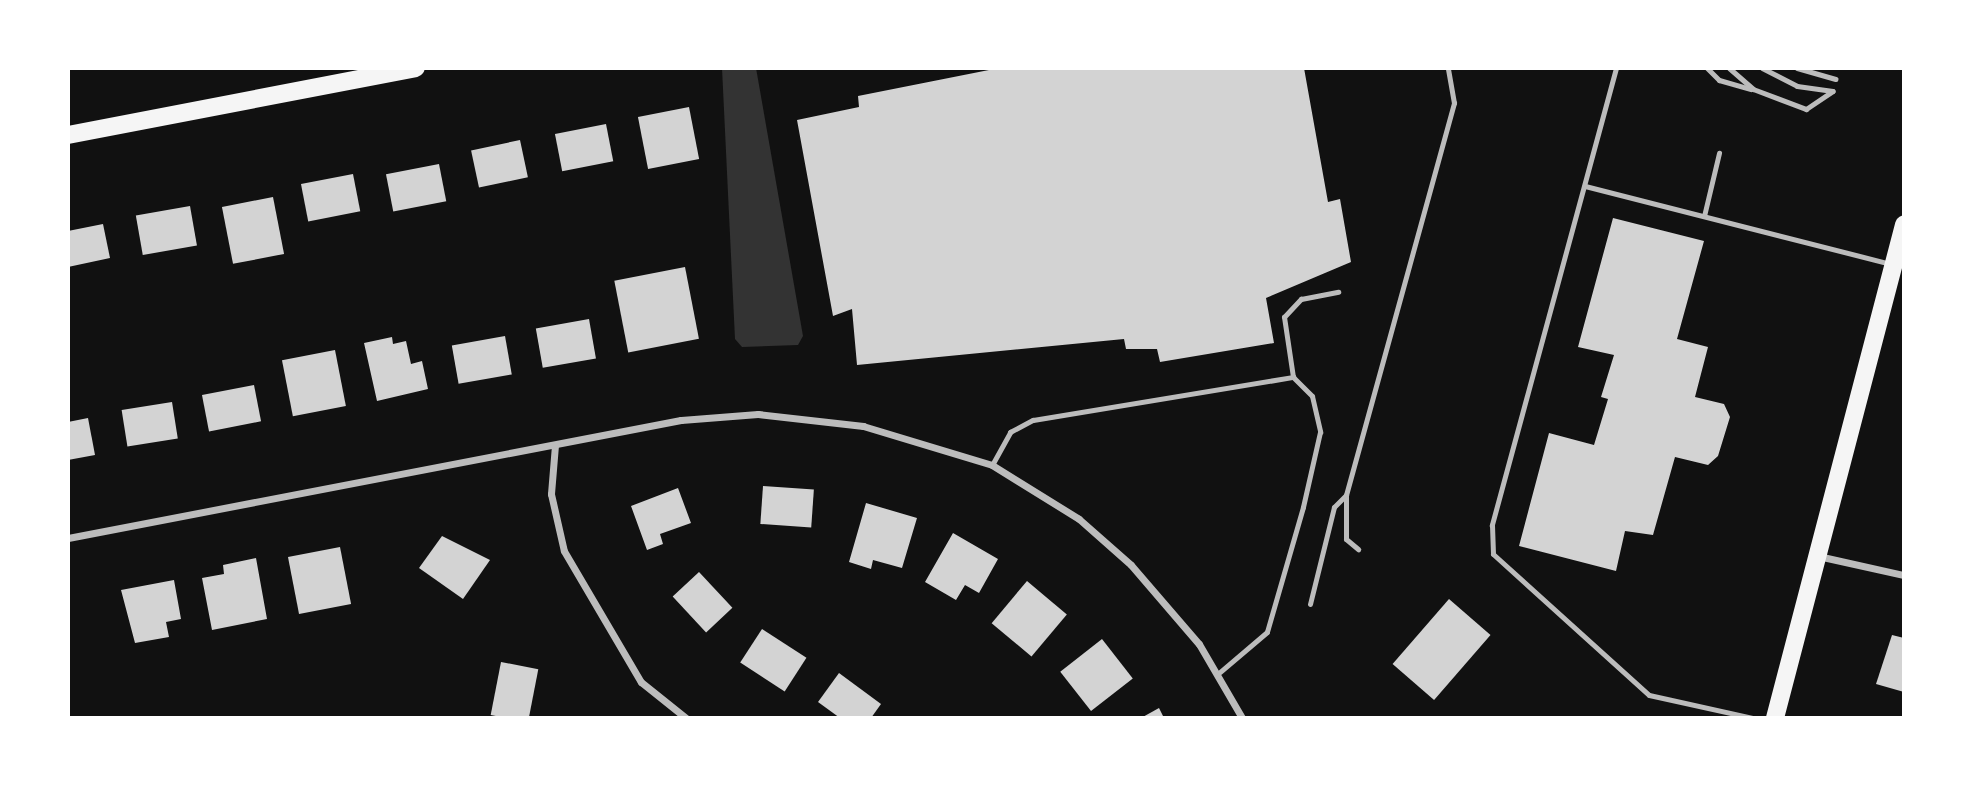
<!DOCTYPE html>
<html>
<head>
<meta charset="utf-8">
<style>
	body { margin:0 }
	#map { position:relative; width:1972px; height:786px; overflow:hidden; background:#111; font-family:Merriweather,serif }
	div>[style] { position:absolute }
	.water>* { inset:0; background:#333 }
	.building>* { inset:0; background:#d3d3d3; transform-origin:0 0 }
	.service>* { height:5px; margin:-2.5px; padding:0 2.5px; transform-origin:2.5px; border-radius:2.5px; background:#bcbcbc }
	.minor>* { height:7px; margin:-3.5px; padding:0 3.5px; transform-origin:3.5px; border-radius:3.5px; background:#bcbcbc }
	.primary>* { height:18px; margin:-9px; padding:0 9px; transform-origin:9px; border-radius:9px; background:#f5f5f5 }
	span { translate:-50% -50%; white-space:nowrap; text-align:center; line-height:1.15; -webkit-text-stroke:7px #fff; paint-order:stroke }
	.frame { position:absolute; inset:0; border:70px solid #fff; pointer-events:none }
</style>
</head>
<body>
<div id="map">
	<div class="water">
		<i style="clip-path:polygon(722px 68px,756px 68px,803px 336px,798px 345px,742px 347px,735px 339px)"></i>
	</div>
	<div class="building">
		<i style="clip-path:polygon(999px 68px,1304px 68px,1328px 202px,1340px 199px,1351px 262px,1266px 298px,1274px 343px,1160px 362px,1157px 349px,1126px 349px,1124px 339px,857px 365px,852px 309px,833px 316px,797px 120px,859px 107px,858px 96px)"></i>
		<i style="left:689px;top:107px;width:53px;height:52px;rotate:79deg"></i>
		<i style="left:606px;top:124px;width:38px;height:52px;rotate:79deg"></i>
		<i style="left:520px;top:140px;width:38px;height:50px;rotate:78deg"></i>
		<i style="left:439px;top:164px;width:38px;height:54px;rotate:79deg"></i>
		<i style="left:353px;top:174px;width:38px;height:53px;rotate:79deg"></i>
		<i style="left:273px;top:197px;width:58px;height:52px;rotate:79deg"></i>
		<i style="left:190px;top:206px;width:40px;height:55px;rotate:80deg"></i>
		<i style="clip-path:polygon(1613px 218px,1704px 241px,1677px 339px,1708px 347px,1695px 397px,1724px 404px,1730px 417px,1718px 456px,1708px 465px,1675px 457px,1653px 535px,1625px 531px,1616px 571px,1519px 546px,1549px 433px,1594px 445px,1608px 399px,1601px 397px,1614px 355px,1578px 347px)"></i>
		<i style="clip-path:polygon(103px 224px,110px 258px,68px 267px,68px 231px)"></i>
		<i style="left:685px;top:267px;width:73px;height:72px;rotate:79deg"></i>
		<i style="left:589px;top:319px;width:40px;height:54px;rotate:80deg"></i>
		<i style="left:505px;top:336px;width:39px;height:54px;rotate:80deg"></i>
		<i style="clip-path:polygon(392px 337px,393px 344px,406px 341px,411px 364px,422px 361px,428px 389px,377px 401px,364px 343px)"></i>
		<i style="left:335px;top:350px;width:57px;height:54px;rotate:79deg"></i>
		<i style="left:254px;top:385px;width:37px;height:53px;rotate:79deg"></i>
		<i style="left:172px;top:402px;width:37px;height:51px;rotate:81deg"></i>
		<i style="clip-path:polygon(88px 418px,95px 455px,68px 460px,68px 422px)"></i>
		<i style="left:763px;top:486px;width:51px;height:38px;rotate:4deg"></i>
		<i style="clip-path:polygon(678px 488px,691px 523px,660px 534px,663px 544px,647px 550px,631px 506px)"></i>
		<i style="clip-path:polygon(866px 503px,917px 518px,902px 568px,873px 560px,871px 569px,849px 562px)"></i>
		<i style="clip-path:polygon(953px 533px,998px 559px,979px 593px,965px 585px,956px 600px,925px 582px)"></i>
		<i style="clip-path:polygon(442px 536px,490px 560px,463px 599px,419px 568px)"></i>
		<i style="left:340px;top:547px;width:58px;height:53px;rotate:79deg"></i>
		<i style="clip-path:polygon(256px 558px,267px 619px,212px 630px,202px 578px,224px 574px,223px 565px)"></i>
		<i style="left:699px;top:572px;width:49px;height:36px;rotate:47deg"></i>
		<i style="clip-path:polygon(174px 580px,181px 619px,166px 622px,169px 637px,135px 643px,121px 590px)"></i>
		<i style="left:1027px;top:581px;width:52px;height:55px;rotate:40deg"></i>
		<i style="left:1449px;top:599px;width:55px;height:86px;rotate:41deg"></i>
		<i style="left:762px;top:629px;width:53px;height:40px;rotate:33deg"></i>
		<i style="clip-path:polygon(1892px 635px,1904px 638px,1904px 692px,1876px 684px)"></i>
		<i style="left:1102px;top:639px;width:50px;height:53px;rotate:52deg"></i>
		<i style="left:501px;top:662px;width:38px;height:54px;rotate:11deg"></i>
		<i style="clip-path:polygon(839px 673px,881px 704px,871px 718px,840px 718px,818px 702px)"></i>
		<i style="clip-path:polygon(1159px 708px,1164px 718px,1141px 718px)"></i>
	</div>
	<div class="service">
		<i style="left:1616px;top:68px;width:474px;rotate:105.2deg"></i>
		<i style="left:1492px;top:525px;width:29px;rotate:88deg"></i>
		<i style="left:1493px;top:554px;width:210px;rotate:42.1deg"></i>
		<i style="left:1649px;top:695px;width:107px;rotate:12.5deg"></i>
		<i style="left:1707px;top:68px;width:17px;rotate:45deg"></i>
		<i style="left:1719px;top:80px;width:33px;rotate:16deg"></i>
		<i style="left:1729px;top:68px;width:32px;rotate:41deg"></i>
		<i style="left:1753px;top:89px;width:57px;rotate:20.7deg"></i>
		<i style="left:1806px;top:109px;width:32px;rotate:-34deg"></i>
		<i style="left:1762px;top:68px;width:39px;rotate:27deg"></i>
		<i style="left:1797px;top:86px;width:36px;rotate:8deg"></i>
		<i style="left:1797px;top:68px;width:40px;rotate:16deg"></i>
		<i style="left:1585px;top:186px;width:315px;rotate:14.3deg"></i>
		<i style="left:1704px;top:216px;width:65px;rotate:-76.6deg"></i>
		<i style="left:1293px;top:377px;width:61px;rotate:-98.5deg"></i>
		<i style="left:1284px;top:317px;width:25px;rotate:-47deg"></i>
		<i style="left:1301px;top:299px;width:38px;rotate:-11deg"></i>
		<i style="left:992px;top:465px;width:38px;rotate:-61deg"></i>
		<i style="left:1010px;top:432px;width:26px;rotate:-28deg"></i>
		<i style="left:1033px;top:420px;width:264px;rotate:-9.4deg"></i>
		<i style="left:1293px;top:377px;width:27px;rotate:45deg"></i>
		<i style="left:1312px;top:396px;width:37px;rotate:77deg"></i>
		<i style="left:1320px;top:432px;width:77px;rotate:102.8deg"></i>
		<i style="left:1303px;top:507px;width:130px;rotate:106.1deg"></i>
		<i style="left:1267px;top:632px;width:62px;rotate:139.6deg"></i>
		<i style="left:1346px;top:495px;width:44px;rotate:90deg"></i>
		<i style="left:1346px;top:539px;width:16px;rotate:40deg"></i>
		<i style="left:1310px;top:604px;width:100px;rotate:-76.1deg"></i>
		<i style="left:1334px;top:507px;width:17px;rotate:-45deg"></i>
		<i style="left:1346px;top:495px;width:407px;rotate:-74.6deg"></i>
		<i style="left:1454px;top:103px;width:36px;rotate:-100deg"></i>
	</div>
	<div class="minor">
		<i style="left:555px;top:445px;width:49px;rotate:94.7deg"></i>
		<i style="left:551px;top:494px;width:58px;rotate:77.2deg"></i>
		<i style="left:564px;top:551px;width:152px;rotate:59.6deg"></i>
		<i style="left:641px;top:682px;width:58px;rotate:38.7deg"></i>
		<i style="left:68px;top:538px;width:624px;rotate:-10.9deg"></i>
		<i style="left:681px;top:420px;width:77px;rotate:-4.5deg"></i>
		<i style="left:758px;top:414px;width:106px;rotate:6.5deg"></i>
		<i style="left:863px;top:426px;width:135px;rotate:16.8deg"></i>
		<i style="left:992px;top:465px;width:102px;rotate:31.8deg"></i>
		<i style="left:1079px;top:519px;width:69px;rotate:41.5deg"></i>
		<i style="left:1131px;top:565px;width:104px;rotate:49.3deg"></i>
		<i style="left:1199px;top:644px;width:86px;rotate:59.8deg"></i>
		<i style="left:1818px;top:556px;width:88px;rotate:12.5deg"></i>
	</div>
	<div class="primary">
		<i style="left:68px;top:135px;width:354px;rotate:-10.9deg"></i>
		<i style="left:1775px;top:718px;width:510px;rotate:-75.34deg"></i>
	</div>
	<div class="frame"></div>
</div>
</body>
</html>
